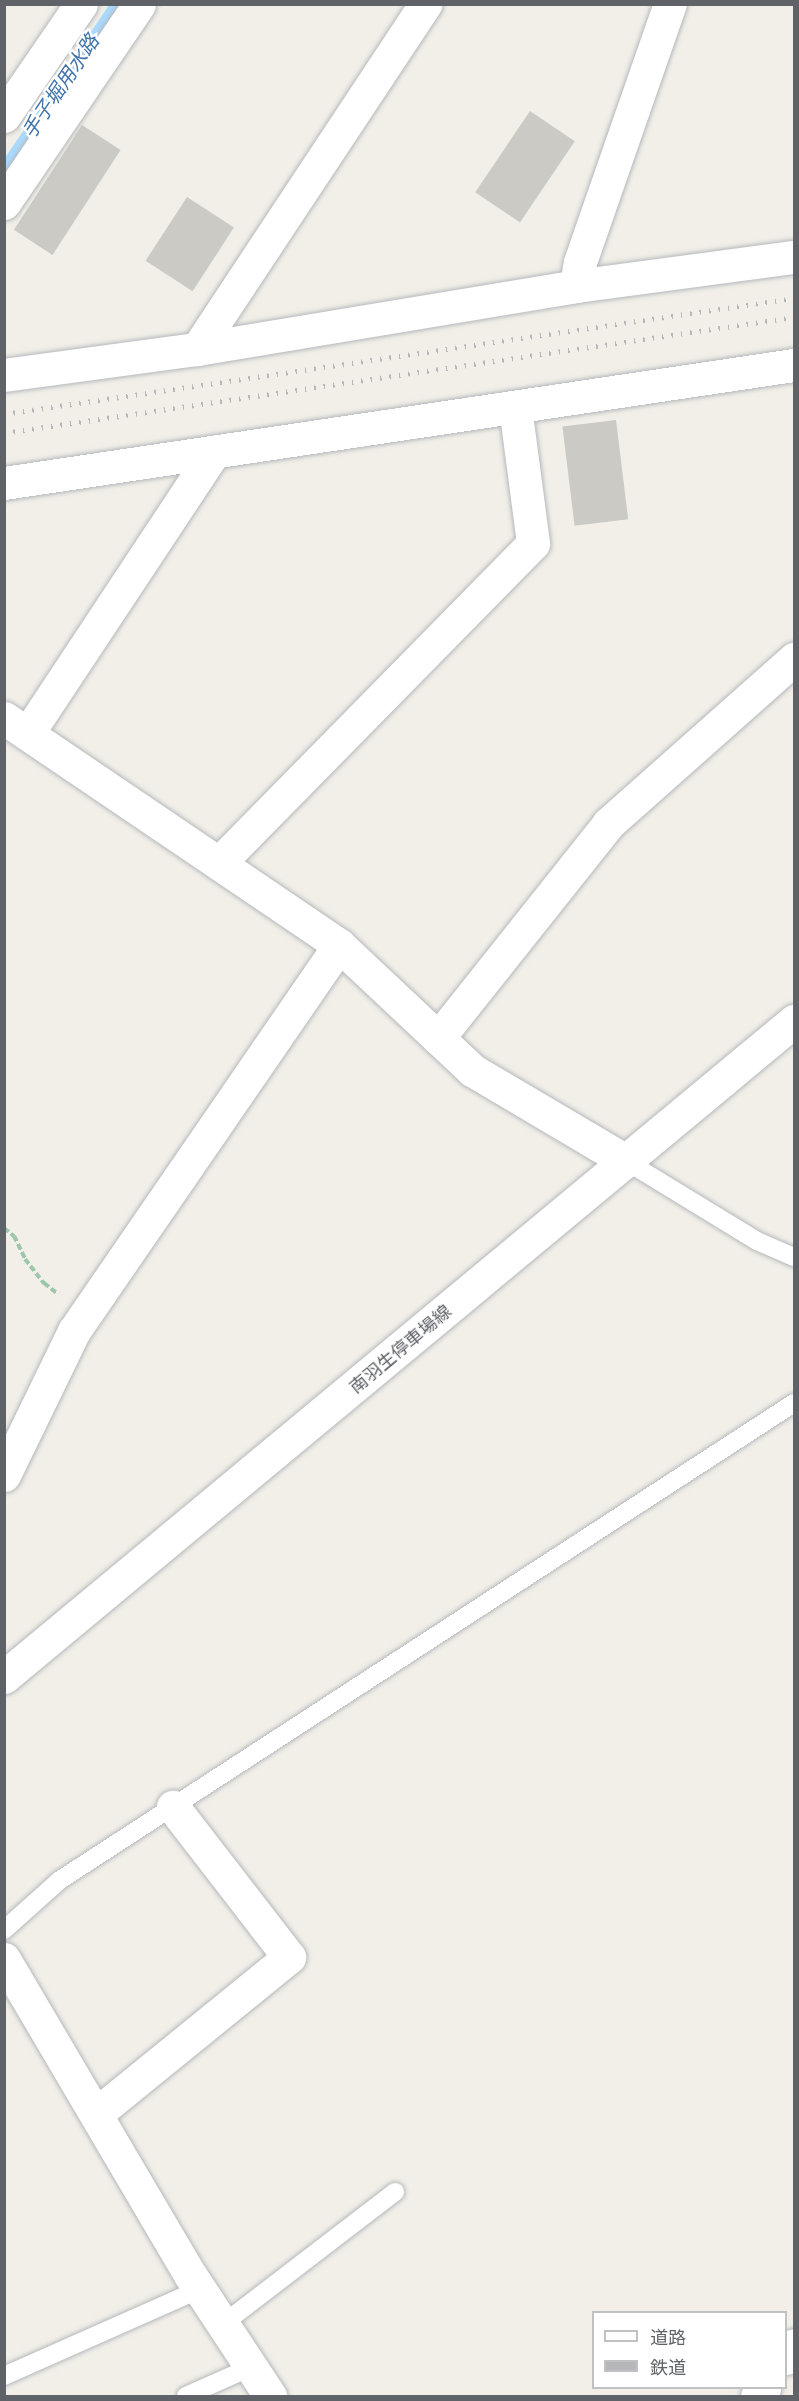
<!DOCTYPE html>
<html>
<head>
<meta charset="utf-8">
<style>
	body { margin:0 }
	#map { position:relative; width:799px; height:2401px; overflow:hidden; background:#f1efe8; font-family:Lato,"Noto Sans JP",sans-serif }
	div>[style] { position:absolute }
	.stream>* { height:10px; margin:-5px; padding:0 5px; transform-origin:5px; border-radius:5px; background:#aadaff }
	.building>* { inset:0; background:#cccac5; transform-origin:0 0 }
	.path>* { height:4px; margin-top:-2px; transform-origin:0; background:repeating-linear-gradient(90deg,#9cc7a9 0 6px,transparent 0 9px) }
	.roads { filter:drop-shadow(0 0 2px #b5b8bc) drop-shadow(0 0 2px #b5b8bc) }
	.service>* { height:18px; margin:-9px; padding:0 9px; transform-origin:9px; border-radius:9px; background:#fff }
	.minor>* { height:33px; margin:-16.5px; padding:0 16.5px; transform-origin:16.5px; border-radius:16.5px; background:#fff }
	.secondary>* { height:33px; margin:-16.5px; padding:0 16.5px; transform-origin:16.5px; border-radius:16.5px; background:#fff }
	.rail>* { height:4.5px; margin-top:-2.25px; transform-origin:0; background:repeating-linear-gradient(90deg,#b6b7b8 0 1.5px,transparent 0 9.5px) }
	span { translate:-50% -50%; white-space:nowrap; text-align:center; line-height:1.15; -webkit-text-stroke:4.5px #fff; paint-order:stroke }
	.street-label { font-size:18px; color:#5f6368 }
	.water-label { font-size:20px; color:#4174aa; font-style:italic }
	.frame { position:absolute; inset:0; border:6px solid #5f6368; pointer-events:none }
	.legend { position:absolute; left:592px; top:2311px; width:195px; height:78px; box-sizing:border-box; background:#fff; border:2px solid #bfc1c3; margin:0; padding:8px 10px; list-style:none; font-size:18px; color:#5f6368 }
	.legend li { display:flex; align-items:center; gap:12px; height:30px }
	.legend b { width:30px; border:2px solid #bfc1c3 }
</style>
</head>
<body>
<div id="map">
	<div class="stream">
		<i style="left:4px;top:168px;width:199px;rotate:-55.7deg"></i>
	</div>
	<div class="building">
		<i style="left:530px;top:111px;width:54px;height:98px;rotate:34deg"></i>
		<i style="left:82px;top:125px;width:46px;height:125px;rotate:33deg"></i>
		<i style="left:187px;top:197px;width:56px;height:76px;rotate:33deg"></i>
		<i style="left:616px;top:420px;width:100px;height:54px;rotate:83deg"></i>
	</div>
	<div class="path">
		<i style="left:4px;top:1228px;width:13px;rotate:39deg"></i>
		<i style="left:14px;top:1236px;width:25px;rotate:64deg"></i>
		<i style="left:25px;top:1259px;width:31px;rotate:52deg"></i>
		<i style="left:44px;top:1283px;width:18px;rotate:38deg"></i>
	</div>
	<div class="roads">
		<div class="service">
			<i style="left:626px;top:1161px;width:153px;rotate:31.4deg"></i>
			<i style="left:757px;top:1241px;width:40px;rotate:23.4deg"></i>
			<i style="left:4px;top:1930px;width:75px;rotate:-41.8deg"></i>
			<i style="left:60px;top:1880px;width:875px;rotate:-33.02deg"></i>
			<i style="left:223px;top:2324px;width:217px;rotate:-37.5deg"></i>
			<i style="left:4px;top:2376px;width:214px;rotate:-23.9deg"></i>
			<i style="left:186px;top:2396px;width:71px;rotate:-24deg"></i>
		</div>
		<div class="minor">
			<i style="left:4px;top:116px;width:136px;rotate:-55.5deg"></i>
			<i style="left:4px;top:203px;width:240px;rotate:-55.8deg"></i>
			<i style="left:576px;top:286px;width:24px;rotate:-81deg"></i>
			<i style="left:580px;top:262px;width:273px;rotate:-70.8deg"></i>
			<i style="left:197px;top:349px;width:414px;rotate:-56.5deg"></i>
			<i style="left:4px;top:375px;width:195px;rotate:-7.7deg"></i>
			<i style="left:197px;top:349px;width:384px;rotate:-9.4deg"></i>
			<i style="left:576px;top:286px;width:220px;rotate:-7.6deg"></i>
			<i style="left:4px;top:483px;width:799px;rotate:-8.5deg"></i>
			<i style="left:4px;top:718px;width:405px;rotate:34.1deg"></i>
			<i style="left:339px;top:945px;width:183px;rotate:43.2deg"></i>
			<i style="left:472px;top:1070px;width:179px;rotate:30.6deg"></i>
			<i style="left:28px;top:733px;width:337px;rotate:-56.5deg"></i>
			<i style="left:219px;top:863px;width:448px;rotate:-45.5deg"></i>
			<i style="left:533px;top:543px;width:137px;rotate:-97.5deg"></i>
			<i style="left:438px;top:1038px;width:273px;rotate:-51.5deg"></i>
			<i style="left:608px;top:824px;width:249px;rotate:-41.6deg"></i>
			<i style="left:4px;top:1475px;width:160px;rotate:-64.1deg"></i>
			<i style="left:74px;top:1331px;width:468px;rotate:-55.5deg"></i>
			<i style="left:4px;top:1959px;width:368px;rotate:59.5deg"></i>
			<i style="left:191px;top:2276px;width:144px;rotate:56.6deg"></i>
			<i style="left:96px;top:2114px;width:249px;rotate:-39.1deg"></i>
			<i style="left:289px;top:1957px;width:190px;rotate:-127.7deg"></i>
			<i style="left:786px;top:2358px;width:15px;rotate:-58deg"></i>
			<i style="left:757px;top:2396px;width:11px;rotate:-49deg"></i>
		</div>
		<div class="secondary">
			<i style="left:4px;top:1677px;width:1027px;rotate:-39.71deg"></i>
		</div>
	</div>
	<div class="rail">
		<i style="left:4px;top:414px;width:798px;rotate:-8.35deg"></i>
		<i style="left:4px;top:433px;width:798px;rotate:-8.35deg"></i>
	</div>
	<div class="street-label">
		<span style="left:400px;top:1349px;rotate:-40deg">南羽生停車場線</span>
	</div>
	<div class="water-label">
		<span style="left:60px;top:86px;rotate:-56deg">手子堀用水路</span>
	</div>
	<div class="frame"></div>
	<ul class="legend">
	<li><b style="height:8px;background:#fff"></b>道路</li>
	<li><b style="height:8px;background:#b6b7b8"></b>鉄道</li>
	</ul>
</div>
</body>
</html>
